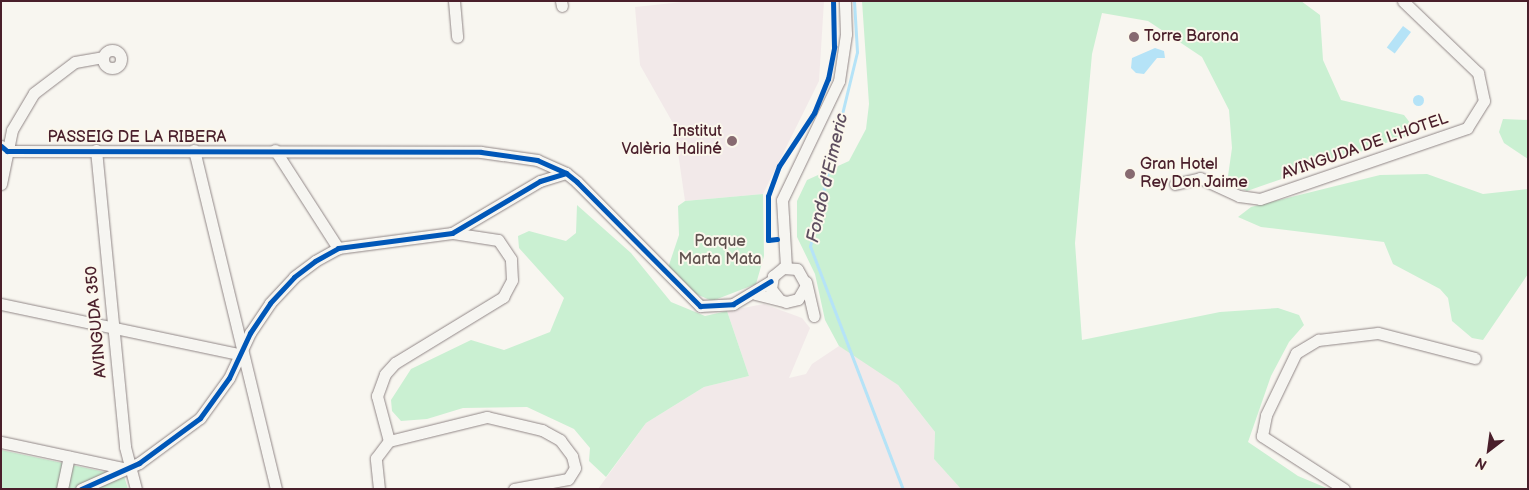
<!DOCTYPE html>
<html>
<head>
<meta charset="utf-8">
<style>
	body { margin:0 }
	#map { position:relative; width:1529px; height:490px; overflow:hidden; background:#f8f6f0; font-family:"Balsamiq Sans",sans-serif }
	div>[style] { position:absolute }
	.built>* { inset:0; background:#f2e9e9 }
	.green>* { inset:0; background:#caf0d2 }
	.water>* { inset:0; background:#b5e3f7; transform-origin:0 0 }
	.round { border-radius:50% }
	.stream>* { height:3px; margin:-1.5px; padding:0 1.5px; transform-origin:1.5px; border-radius:1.5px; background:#b5e3f7 }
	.roads { filter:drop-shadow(0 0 1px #918787) drop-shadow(0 0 1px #918787) }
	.minor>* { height:11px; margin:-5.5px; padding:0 5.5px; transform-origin:5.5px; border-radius:5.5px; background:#f6f5f1 }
	.minor>.ring { margin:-5.5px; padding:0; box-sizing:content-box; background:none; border:11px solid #f6f5f1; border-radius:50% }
	.cycleway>* { height:5px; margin:-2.5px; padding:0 2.5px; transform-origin:2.5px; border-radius:2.5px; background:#0057b8 }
	.dots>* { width:14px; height:14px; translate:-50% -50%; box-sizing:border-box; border:2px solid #fbf7ec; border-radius:50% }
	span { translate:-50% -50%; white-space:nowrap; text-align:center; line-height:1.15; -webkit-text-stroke:4px #fbf7ec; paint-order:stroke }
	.poi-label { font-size:16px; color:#4a1f2b }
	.left { translate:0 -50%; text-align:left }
	.right { translate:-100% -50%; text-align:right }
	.street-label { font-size:16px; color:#4a1f2b }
	.park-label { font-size:16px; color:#60524f }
	.water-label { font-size:18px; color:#5e4e5f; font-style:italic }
	.frame { position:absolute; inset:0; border:2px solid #4a1f2b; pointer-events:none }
	.north { position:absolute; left:1464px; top:425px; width:50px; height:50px; -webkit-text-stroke:4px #fbf7ec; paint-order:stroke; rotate:210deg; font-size:14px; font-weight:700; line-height:20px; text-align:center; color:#4a1f2b }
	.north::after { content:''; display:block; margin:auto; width:18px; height:22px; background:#4a1f2b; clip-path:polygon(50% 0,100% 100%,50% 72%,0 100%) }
</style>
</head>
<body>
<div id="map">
	<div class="built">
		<i style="clip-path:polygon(692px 1px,824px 1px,819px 81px,763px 194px,685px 201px,674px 125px,640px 65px,635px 7px)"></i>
		<i style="clip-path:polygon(764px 304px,802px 318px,810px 328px,789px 378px,806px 374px,812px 364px,839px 346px,870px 364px,898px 385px,935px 432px,934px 459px,961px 489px,598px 489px,646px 423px,704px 387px,749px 376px,727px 311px)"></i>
	</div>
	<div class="green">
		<i style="clip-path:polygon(862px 1px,1301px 1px,1320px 15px,1323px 60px,1341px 100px,1404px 115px,1411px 124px,1409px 135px,1247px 191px,1227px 183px,1232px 148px,1229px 110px,1202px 57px,1148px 21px,1102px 13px,1092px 54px,1075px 243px,1082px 340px,1220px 312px,1278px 308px,1299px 315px,1304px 325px,1289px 342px,1271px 376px,1248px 442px,1298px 476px,1329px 489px,961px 489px,934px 459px,935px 432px,898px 385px,839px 346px,825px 320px,815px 274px,797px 237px,797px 201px,807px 180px,849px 161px,866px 129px,869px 104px)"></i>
		<i style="clip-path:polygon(1503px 119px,1528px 120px,1528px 159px,1504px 143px,1499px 132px)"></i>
		<i style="clip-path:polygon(1427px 174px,1483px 194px,1528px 189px,1528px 274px,1483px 340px,1472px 338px,1452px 321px,1448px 298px,1440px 289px,1393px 264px,1384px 242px,1261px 227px,1238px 217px,1251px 207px,1380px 175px)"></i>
		<i style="clip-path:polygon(763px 194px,764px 256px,756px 284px,712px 301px,694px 293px,668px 268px,679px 235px,678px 206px,685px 201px)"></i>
		<i style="clip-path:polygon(577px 205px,631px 253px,671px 302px,705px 316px,727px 311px,749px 376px,704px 387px,646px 423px,606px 477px,589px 461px,590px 448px,574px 429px,527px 407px,463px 408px,427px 419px,401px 421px,392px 411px,391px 400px,411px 369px,471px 340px,504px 350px,550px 332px,564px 298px,519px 248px,518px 236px,529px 231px,566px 241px,576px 233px)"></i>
		<i style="clip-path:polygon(1px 450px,124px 476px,128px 489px,1px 489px)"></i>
	</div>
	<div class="water">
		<i style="left:1403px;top:26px;width:10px;height:27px;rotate:37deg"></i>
		<i style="clip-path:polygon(1155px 48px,1164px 51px,1165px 58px,1157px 58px,1144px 74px,1136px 73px,1131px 68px,1132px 58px)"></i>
		<i class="round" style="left:1412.5px;top:94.5px;width:11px;height:11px"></i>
	</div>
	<div class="stream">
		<i style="left:854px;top:1px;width:51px;rotate:86.6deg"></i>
		<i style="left:857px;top:52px;width:200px;rotate:103.6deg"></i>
		<i style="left:810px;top:246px;width:260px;rotate:69.1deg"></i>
	</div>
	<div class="roads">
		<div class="minor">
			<i style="left:454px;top:1px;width:36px;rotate:85deg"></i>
			<i style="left:561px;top:1px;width:5px;rotate:79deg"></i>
			<i class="ring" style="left:103px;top:50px;width:7px;height:7px"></i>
			<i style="left:1px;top:146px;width:8px;rotate:40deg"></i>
			<i style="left:7px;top:151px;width:474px;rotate:0.1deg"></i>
			<i style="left:481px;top:152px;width:57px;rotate:8.1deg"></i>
			<i style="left:537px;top:160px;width:32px;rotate:24deg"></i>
			<i style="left:96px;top:150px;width:298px;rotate:84.4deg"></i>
			<i style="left:125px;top:447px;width:43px;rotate:75.3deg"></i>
			<i style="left:194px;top:150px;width:349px;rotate:76.4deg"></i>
			<i style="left:275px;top:150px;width:117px;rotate:57.3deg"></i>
			<i style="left:1px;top:184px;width:55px;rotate:-78.5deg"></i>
			<i style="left:12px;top:130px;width:43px;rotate:-59.3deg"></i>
			<i style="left:34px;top:93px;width:51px;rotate:-37.1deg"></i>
			<i style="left:75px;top:62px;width:28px;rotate:-10deg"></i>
			<i style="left:1175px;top:184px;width:26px;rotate:-13deg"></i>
			<i style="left:1200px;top:178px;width:43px;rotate:24.8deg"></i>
			<i style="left:1239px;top:196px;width:21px;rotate:8deg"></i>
			<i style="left:1260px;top:199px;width:219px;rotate:-18.9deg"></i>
			<i style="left:1467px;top:128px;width:32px;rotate:-58deg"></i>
			<i style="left:1484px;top:101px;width:29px;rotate:-102deg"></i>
			<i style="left:1478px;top:73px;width:104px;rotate:-136.2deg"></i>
			<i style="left:786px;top:267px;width:67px;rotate:-93.4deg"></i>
			<i style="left:782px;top:200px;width:132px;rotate:-64.4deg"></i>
			<i style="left:839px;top:81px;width:48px;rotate:-81.5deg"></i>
			<i style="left:846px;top:34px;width:33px;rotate:-92deg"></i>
			<i style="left:806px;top:282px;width:35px;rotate:77deg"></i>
			<i style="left:755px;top:294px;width:32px;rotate:14deg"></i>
			<i style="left:786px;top:302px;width:12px;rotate:-14deg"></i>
			<i style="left:798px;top:299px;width:16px;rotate:-60deg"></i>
			<i style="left:806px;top:285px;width:18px;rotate:-119deg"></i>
			<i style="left:797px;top:269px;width:14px;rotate:-176deg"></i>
			<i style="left:783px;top:268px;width:13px;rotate:141deg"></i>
			<i style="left:773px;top:276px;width:13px;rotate:99deg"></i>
			<i style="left:771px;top:289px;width:13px;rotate:51deg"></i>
			<i style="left:1px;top:304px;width:246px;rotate:11.9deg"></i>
			<i style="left:389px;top:441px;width:47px;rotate:-104.9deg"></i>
			<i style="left:377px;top:396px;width:23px;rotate:-70deg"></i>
			<i style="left:385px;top:374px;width:15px;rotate:-48deg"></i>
			<i style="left:395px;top:363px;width:127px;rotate:-31.4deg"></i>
			<i style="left:503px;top:297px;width:19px;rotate:-62deg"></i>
			<i style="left:512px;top:280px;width:21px;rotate:-93deg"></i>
			<i style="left:511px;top:259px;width:23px;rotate:-124deg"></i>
			<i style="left:498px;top:240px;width:47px;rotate:-171.3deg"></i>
			<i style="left:389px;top:441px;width:101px;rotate:-13.8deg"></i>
			<i style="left:487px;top:417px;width:57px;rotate:13.3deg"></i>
			<i style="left:542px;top:430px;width:21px;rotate:29deg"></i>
			<i style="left:560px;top:440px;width:20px;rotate:53deg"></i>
			<i style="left:572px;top:456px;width:12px;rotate:76deg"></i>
			<i style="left:575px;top:468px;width:13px;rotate:122deg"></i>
			<i style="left:568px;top:479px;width:55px;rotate:169.5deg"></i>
			<i style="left:1px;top:442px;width:130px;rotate:12deg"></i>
			<i style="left:62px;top:489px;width:33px;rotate:-78deg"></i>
			<i style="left:81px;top:489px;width:64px;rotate:-24.1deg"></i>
			<i style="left:139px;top:463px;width:76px;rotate:-36.4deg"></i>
			<i style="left:200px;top:418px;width:49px;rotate:-54.1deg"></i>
			<i style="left:229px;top:378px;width:50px;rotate:-65deg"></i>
			<i style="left:250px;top:333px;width:36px;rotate:-56deg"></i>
			<i style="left:270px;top:303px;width:35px;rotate:-47deg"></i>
			<i style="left:294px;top:277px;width:26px;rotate:-37deg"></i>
			<i style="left:315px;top:261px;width:26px;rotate:-29deg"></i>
			<i style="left:338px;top:248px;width:115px;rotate:-7.5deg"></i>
			<i style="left:452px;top:233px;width:102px;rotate:-30.6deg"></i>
			<i style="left:540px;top:181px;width:27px;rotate:-17deg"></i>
			<i style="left:566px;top:173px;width:14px;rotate:39deg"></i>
			<i style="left:577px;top:182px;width:175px;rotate:45.2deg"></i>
			<i style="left:700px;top:306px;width:33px;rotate:-3deg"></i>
			<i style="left:733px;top:304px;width:44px;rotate:-31.2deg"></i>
			<i style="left:379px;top:489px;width:31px;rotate:-96deg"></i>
			<i style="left:376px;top:458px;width:21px;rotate:-53deg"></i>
			<i style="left:1344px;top:489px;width:98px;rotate:-147.1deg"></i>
			<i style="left:1262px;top:436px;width:21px;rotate:-79deg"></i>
			<i style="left:1266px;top:415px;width:69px;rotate:-64.2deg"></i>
			<i style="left:1296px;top:353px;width:26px;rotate:-31deg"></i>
			<i style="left:1318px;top:340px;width:60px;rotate:-6.7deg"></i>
			<i style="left:1378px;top:333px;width:100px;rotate:14.5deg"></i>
		</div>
	</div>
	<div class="cycleway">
		<i style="left:1px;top:146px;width:8px;rotate:40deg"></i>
		<i style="left:7px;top:151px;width:474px;rotate:0.1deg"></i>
		<i style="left:481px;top:152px;width:57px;rotate:8.1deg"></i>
		<i style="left:537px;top:160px;width:32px;rotate:24deg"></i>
		<i style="left:777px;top:239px;width:9px;rotate:174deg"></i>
		<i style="left:768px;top:240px;width:44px;rotate:-90deg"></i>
		<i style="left:768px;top:196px;width:32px;rotate:-70deg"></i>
		<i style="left:779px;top:166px;width:64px;rotate:-56.6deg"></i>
		<i style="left:814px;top:113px;width:37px;rotate:-68deg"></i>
		<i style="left:828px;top:79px;width:33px;rotate:-79deg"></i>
		<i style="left:834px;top:47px;width:46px;rotate:-91.2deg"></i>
		<i style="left:81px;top:489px;width:64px;rotate:-24.1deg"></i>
		<i style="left:139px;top:463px;width:76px;rotate:-36.4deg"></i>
		<i style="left:200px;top:418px;width:49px;rotate:-54.1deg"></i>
		<i style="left:229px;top:378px;width:50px;rotate:-65deg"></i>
		<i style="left:250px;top:333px;width:36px;rotate:-56deg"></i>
		<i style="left:270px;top:303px;width:35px;rotate:-47deg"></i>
		<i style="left:294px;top:277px;width:26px;rotate:-37deg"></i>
		<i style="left:315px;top:261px;width:26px;rotate:-29deg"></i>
		<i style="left:338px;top:248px;width:115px;rotate:-7.5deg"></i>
		<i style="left:452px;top:233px;width:102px;rotate:-30.6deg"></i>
		<i style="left:540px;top:181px;width:27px;rotate:-17deg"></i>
		<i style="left:566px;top:173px;width:14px;rotate:39deg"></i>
		<i style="left:577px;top:182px;width:175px;rotate:45.2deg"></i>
		<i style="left:700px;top:306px;width:33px;rotate:-3deg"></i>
		<i style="left:733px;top:304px;width:44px;rotate:-31.2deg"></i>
	</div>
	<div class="dots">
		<i style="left:1134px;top:37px;background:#876a70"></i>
		<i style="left:732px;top:141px;background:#876a70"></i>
		<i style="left:1130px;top:174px;background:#876a70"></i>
	</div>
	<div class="poi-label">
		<span class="left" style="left:1144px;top:37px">Torre Barona</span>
		<span class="right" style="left:722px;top:141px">Institut<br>Valèria Haliné</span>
		<span class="left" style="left:1140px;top:174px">Gran Hotel<br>Rey Don Jaime</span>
	</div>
	<div class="street-label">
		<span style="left:137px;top:138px">PASSEIG DE LA RIBERA</span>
		<span style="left:1365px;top:147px;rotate:-19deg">AVINGUDA DE L'HOTEL</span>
		<span style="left:97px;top:322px;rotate:-95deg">AVINGUDA 350</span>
	</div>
	<div class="park-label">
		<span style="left:720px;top:251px">Parque<br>Marta Mata</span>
	</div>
	<div class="water-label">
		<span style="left:828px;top:178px;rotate:-77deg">Fondo d'Eimeric</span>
	</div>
	<div class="frame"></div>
	<div class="north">N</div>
</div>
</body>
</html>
